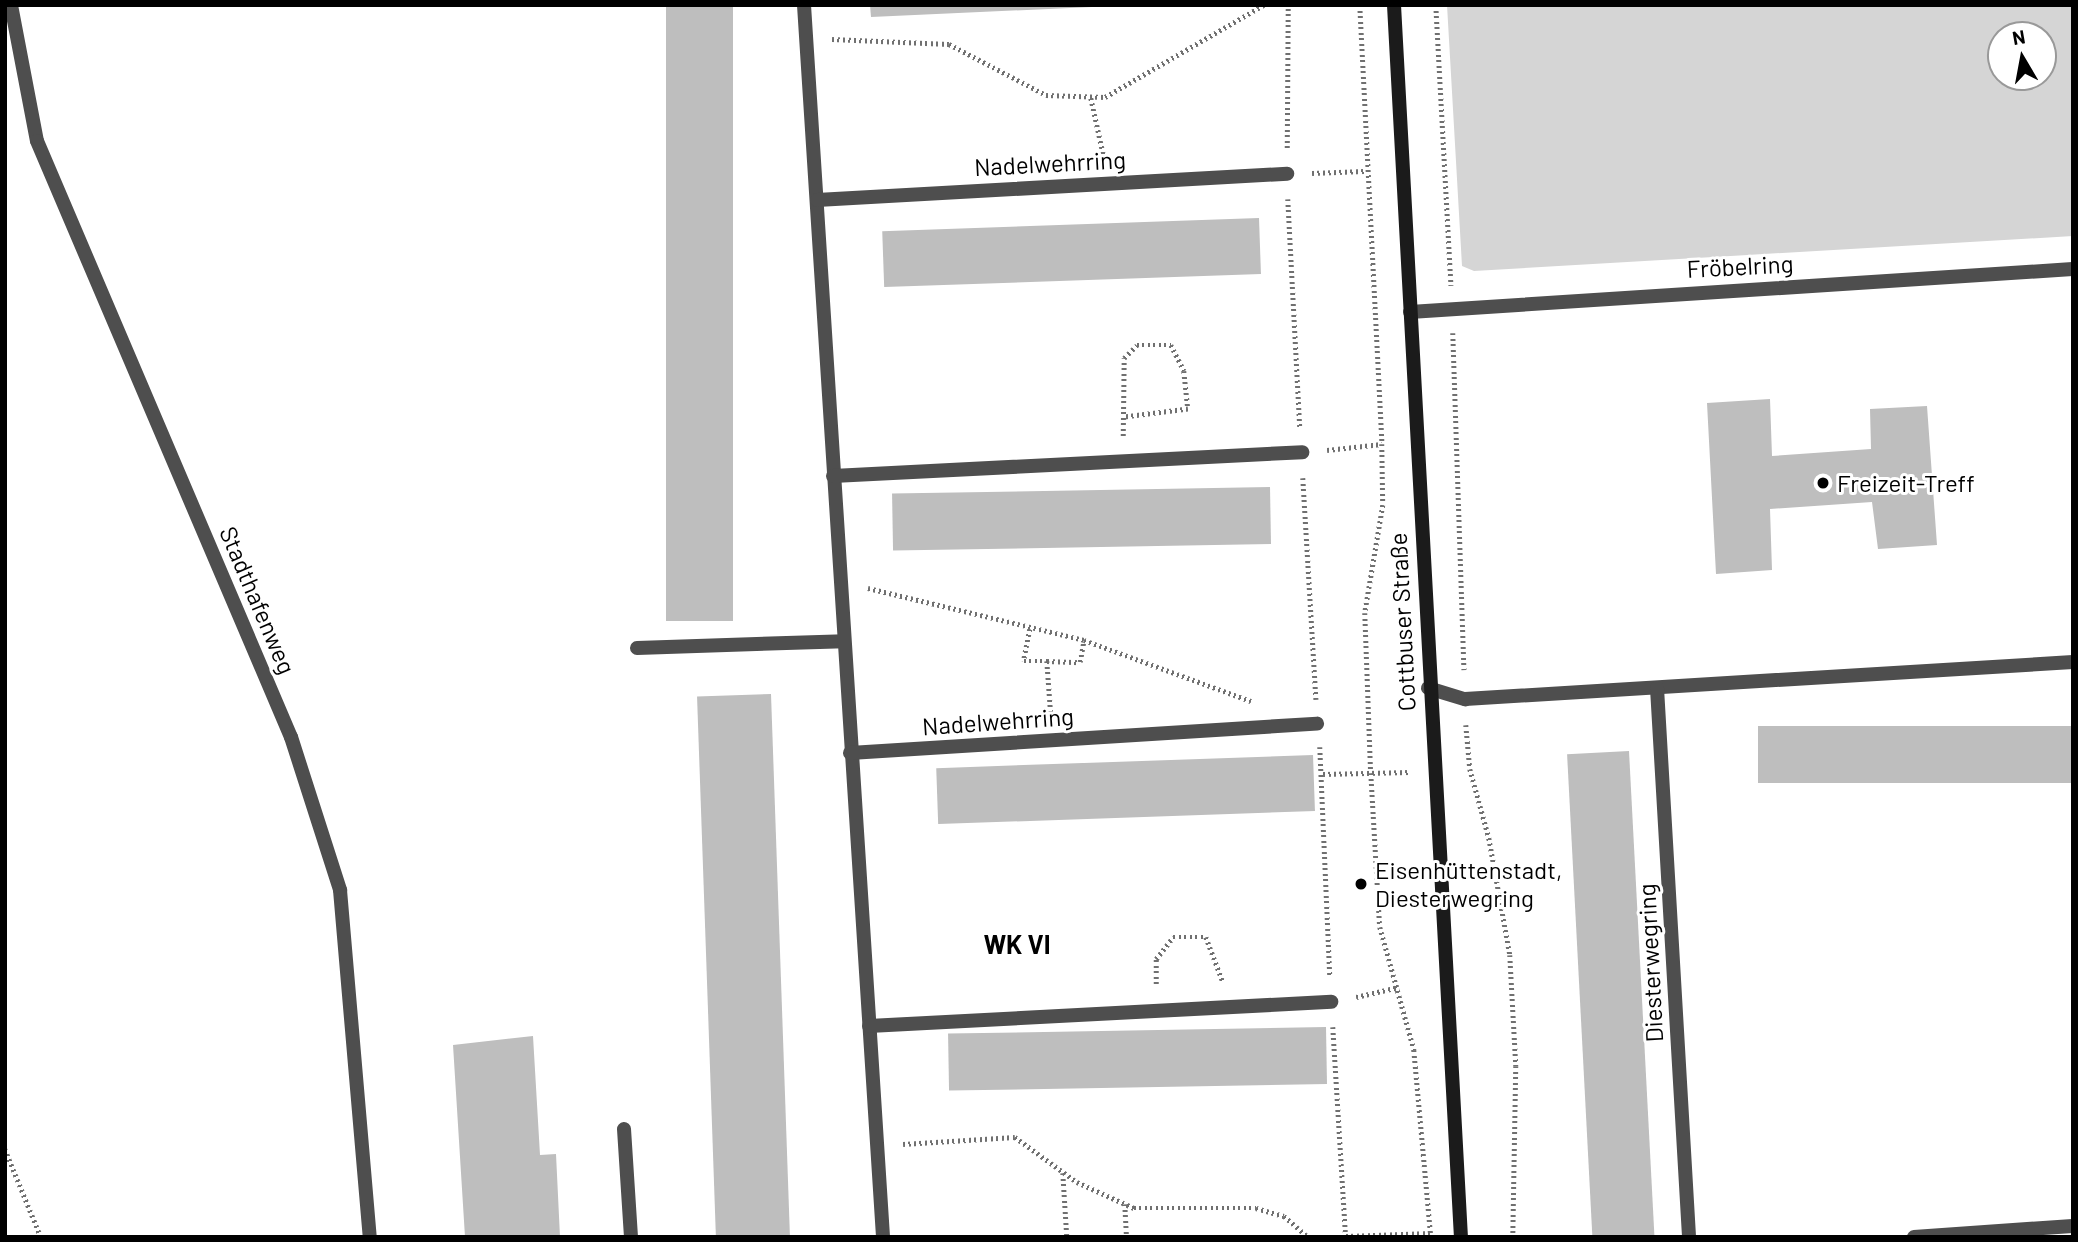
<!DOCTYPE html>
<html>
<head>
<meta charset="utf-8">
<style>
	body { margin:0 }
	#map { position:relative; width:2078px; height:1242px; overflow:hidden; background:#fff; font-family:Barlow,sans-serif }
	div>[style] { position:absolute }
	.green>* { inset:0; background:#d5d5d5 }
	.building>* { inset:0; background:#bebebe; transform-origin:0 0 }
	.path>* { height:4.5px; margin-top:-2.25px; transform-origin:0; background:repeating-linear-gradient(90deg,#707070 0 2px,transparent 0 5.5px) }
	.lane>* { height:14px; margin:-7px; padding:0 7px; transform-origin:7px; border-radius:7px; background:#4e4e4e }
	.street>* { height:14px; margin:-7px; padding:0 7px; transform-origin:7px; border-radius:7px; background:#4e4e4e }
	.secondary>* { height:14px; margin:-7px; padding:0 7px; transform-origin:7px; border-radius:7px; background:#1b1b1b }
	.dots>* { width:19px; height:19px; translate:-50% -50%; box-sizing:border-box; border:4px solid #fff; border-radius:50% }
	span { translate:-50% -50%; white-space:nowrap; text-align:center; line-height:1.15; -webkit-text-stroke:6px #fff; paint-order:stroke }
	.street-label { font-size:24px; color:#000 }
	.poi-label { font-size:24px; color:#000 }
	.left { translate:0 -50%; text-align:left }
	.neighbourhood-label { font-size:26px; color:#000; font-weight:700 }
	.frame { position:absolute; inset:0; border:7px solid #000; pointer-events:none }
	.north { position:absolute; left:1987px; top:21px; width:70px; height:70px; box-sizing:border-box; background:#fff; border:2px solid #999; border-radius:50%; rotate:350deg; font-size:19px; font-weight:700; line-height:28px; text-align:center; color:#000 }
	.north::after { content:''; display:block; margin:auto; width:24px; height:32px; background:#000; clip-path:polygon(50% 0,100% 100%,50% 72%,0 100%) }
</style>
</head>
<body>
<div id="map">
	<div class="green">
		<i style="clip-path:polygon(evenodd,1447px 5px,2073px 5px,2073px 236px,1474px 271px,1462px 266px,1447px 5px,2001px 35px,2043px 35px,2043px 77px,2001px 77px,2001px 35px)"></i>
	</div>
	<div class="building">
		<i style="left:666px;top:5px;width:67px;height:616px"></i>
		<i style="clip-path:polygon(870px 5px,1092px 5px,1092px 7px,871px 17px)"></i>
		<i style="left:1259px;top:218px;width:56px;height:377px;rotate:88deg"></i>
		<i style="clip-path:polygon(1770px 399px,1772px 456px,1871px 449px,1870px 409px,1927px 406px,1937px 545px,1878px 549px,1872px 502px,1770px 509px,1772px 570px,1716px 574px,1707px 403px)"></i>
		<i style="left:1270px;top:487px;width:57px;height:378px;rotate:89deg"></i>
		<i style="left:771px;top:694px;width:543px;height:74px;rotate:88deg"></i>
		<i style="left:2073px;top:726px;width:57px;height:315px;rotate:90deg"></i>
		<i style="left:1629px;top:751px;width:487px;height:62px;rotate:87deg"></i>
		<i style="left:1313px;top:755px;width:56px;height:377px;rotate:88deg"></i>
		<i style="left:1326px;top:1027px;width:57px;height:378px;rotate:89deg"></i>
		<i style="clip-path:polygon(533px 1036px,540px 1155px,556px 1154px,560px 1237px,465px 1237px,453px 1045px)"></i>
	</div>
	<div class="path">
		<i style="left:1360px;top:5px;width:440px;rotate:87.1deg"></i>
		<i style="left:1382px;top:444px;width:61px;rotate:89.1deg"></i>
		<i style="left:1383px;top:505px;width:109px;rotate:99.5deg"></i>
		<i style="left:1365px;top:613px;width:160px;rotate:87.9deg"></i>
		<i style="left:1371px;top:773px;width:154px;rotate:86.7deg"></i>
		<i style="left:1380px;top:927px;width:128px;rotate:74.5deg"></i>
		<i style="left:1414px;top:1050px;width:188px;rotate:84.8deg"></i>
		<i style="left:1436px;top:5px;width:281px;rotate:86.9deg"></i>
		<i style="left:832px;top:39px;width:117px;rotate:2.4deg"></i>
		<i style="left:949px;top:44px;width:110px;rotate:27.7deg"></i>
		<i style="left:1046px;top:95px;width:59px;rotate:1.9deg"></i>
		<i style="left:1105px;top:97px;width:184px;rotate:-30.1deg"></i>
		<i style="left:1091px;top:98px;width:60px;rotate:77.6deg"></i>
		<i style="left:1287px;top:148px;width:143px;rotate:-89.6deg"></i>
		<i style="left:1312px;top:173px;width:52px;rotate:-2.2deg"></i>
		<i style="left:1288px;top:199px;width:229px;rotate:87deg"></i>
		<i style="left:1453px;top:333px;width:337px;rotate:88.1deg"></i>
		<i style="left:1123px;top:436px;width:78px;rotate:-89.3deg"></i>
		<i style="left:1124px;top:358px;width:18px;rotate:-45deg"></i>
		<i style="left:1137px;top:345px;width:34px"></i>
		<i style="left:1171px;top:345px;width:29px;rotate:63deg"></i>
		<i style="left:1184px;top:371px;width:38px;rotate:84deg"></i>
		<i style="left:1188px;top:409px;width:64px;rotate:172.9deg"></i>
		<i style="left:1327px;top:450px;width:55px;rotate:-6.2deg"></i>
		<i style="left:1303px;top:478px;width:222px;rotate:86.6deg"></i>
		<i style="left:868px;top:588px;width:222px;rotate:13.5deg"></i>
		<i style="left:1084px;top:640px;width:178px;rotate:20.1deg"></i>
		<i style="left:1030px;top:629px;width:33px;rotate:101deg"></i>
		<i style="left:1024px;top:661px;width:23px"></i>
		<i style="left:1047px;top:661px;width:54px;rotate:85.8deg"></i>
		<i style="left:1047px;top:661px;width:33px;rotate:2deg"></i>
		<i style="left:1080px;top:662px;width:22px;rotate:-80deg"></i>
		<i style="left:1466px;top:725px;width:44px;rotate:84.8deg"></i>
		<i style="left:1470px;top:769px;width:72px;rotate:74.6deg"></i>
		<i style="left:1489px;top:838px;width:119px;rotate:79.8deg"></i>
		<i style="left:1510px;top:955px;width:111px;rotate:86.9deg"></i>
		<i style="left:1516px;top:1066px;width:171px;rotate:91deg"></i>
		<i style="left:1320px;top:747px;width:229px;rotate:87.5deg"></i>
		<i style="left:1323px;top:774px;width:87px;rotate:-1.3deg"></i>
		<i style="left:1156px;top:984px;width:25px;rotate:-90deg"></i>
		<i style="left:1156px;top:959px;width:28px;rotate:-52deg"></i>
		<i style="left:1173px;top:937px;width:33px"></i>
		<i style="left:1206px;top:937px;width:48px;rotate:69.3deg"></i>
		<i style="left:1356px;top:997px;width:44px;rotate:-13.1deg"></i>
		<i style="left:1333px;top:1027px;width:210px;rotate:86.5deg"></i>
		<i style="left:903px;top:1144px;width:112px;rotate:-3.6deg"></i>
		<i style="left:1015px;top:1137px;width:77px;rotate:36deg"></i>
		<i style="left:1077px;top:1182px;width:63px;rotate:24.5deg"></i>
		<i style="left:1134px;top:1208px;width:122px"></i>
		<i style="left:1256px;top:1208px;width:29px;rotate:16deg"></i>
		<i style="left:1284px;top:1216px;width:32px;rotate:41deg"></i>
		<i style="left:5px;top:1149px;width:95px;rotate:67.8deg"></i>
		<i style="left:1063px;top:1173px;width:64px;rotate:86.4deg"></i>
		<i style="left:1125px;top:1204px;width:33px;rotate:87deg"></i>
		<i style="left:1346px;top:1236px;width:85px;rotate:-2deg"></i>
	</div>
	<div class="lane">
		<i style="left:637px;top:648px;width:207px;rotate:-1.9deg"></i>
		<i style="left:624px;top:1129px;width:108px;rotate:86.3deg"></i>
	</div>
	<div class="street">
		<i style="left:11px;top:5px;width:138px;rotate:79.2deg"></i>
		<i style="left:37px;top:141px;width:648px;rotate:66.92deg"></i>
		<i style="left:291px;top:737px;width:161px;rotate:72.2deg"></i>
		<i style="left:340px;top:890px;width:348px;rotate:85.1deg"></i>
		<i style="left:804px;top:5px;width:1235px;rotate:86.33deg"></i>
		<i style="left:817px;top:200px;width:471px;rotate:-3.2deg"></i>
		<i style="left:1410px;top:312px;width:664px;rotate:-3.71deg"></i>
		<i style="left:833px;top:476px;width:470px;rotate:-2.9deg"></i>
		<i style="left:1428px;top:688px;width:39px;rotate:17deg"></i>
		<i style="left:1465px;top:699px;width:609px;rotate:-3.48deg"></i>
		<i style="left:1657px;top:688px;width:550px;rotate:86.66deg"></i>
		<i style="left:850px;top:753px;width:468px;rotate:-3.6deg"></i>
		<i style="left:869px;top:1026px;width:463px;rotate:-3deg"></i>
		<i style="left:1914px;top:1237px;width:159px;rotate:-4deg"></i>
	</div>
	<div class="secondary">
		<i style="left:1394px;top:5px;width:1234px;rotate:86.89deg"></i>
	</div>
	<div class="dots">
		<i style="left:1823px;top:483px;background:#000"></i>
		<i style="left:1361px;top:884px;background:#000"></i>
	</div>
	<div class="street-label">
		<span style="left:1050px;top:163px;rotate:-3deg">Nadelwehrring</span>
		<span style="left:1740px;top:266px;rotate:-3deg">Fröbelring</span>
		<span style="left:258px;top:600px;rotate:67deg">Stadthafenweg</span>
		<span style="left:1402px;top:622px;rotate:-93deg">Cottbuser Straße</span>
		<span style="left:998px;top:721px;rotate:-4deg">Nadelwehrring</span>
		<span style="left:1650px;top:963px;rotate:-93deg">Diesterwegring</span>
	</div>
	<div class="poi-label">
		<span class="left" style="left:1837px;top:483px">Freizeit-Treff</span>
		<span class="left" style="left:1375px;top:884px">Eisenhüttenstadt,<br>Diesterwegring</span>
	</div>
	<div class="neighbourhood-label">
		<span style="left:1017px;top:944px">WK VI</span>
	</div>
	<div class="frame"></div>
	<div class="north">N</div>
</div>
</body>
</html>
